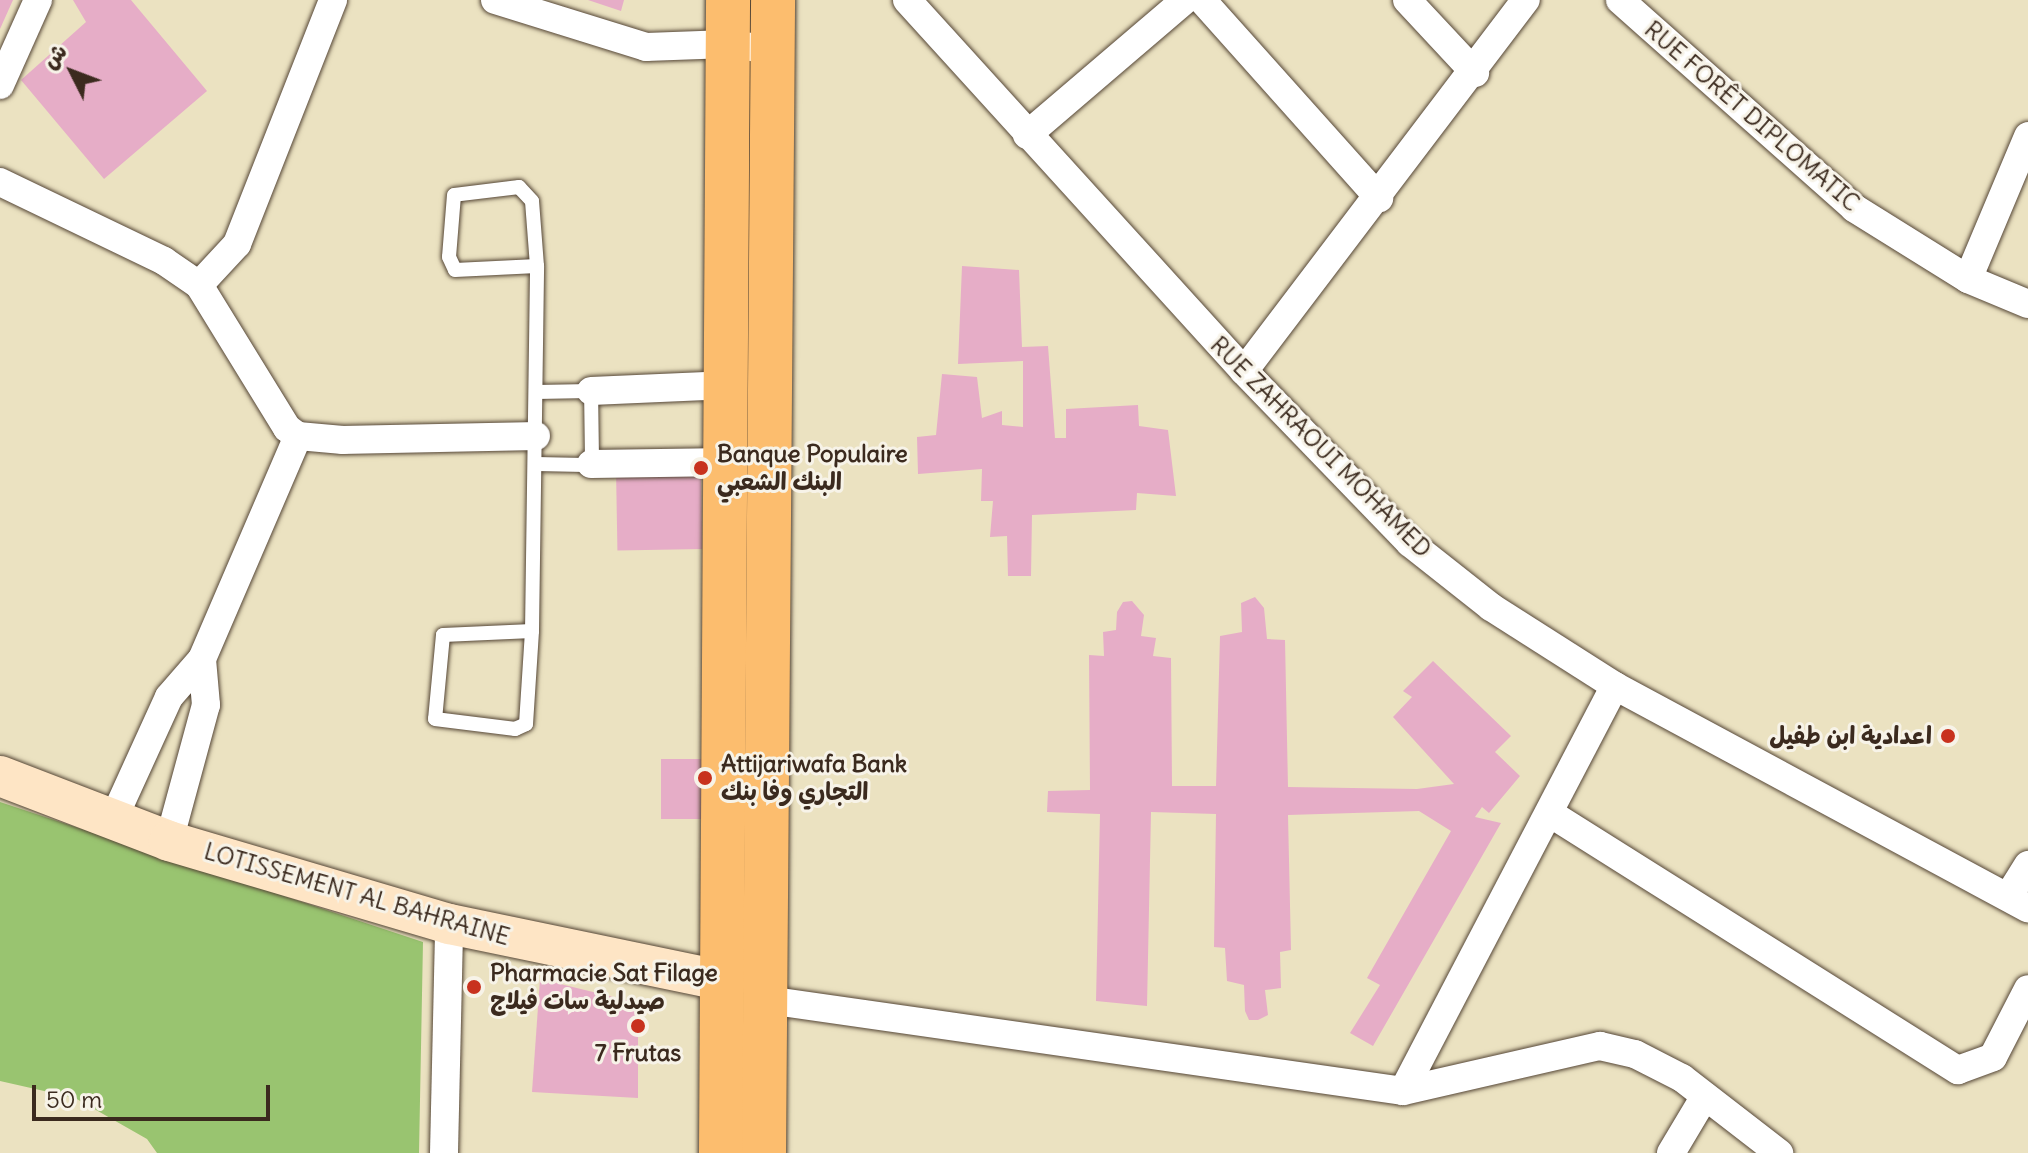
<!DOCTYPE html>
<html>
<head>
<meta charset="utf-8">
<style>
	body { margin:0 }
	#map { position:relative; width:2028px; height:1153px; overflow:hidden; background:#ebe2c1; font-family:Delius,"Playpen Sans Arabic",sans-serif }
	div>[style] { position:absolute }
	.green>* { inset:0; background:#99c470 }
	.building>* { inset:0; background:#e6adc7; transform-origin:0 0 }
	.roads { filter:drop-shadow(0 0 2px #554636) drop-shadow(0 0 2px #554636) }
	.lane>* { height:14px; margin:-7px; padding:0 7px; transform-origin:7px; border-radius:7px; background:#fff }
	.street>* { height:28px; margin:-14px; padding:0 14px; transform-origin:14px; border-radius:14px; background:#fff }
	.secondary>* { height:40px; margin:-20px; padding:0 20px; transform-origin:20px; border-radius:20px; background:#fee5c5 }
	.primary>* { height:44px; margin:-22px; padding:0 22px; transform-origin:22px; border-radius:22px; background:#fcbd6e }
	.dots>* { width:22px; height:22px; translate:-50% -50%; box-sizing:border-box; border:4px solid #f7f3e8; border-radius:50% }
	span { translate:-50% -50%; white-space:nowrap; text-align:center; line-height:1.15; -webkit-text-stroke:6px #f7f3e8; paint-order:stroke }
	.street-label { font-size:24px; color:#3b2a1e }
	.poi-label { font-size:24px; color:#3b2a1e; font-weight:700 }
	.left { translate:0 -50%; text-align:left }
	.right { translate:-100% -50%; text-align:right }
	.north { position:absolute; left:32px; top:32px; width:80px; height:80px; -webkit-text-stroke:6px #f7f3e8; paint-order:stroke; rotate:312deg; font-size:22px; font-weight:700; line-height:32px; text-align:center; color:#3b2a1e }
	.north::after { content:''; display:block; margin:auto; width:28px; height:36px; background:#3b2a1e; clip-path:polygon(50% 0,100% 100%,50% 72%,0 100%) }
	.scale { position:absolute; left:32px; top:1085px; width:238px; height:36px; box-sizing:border-box; border:4px solid #3b2a1e; border-top:0; padding-left:10px; font-size:24px; line-height:28px; white-space:nowrap; color:#3b2a1e; -webkit-text-stroke:6px #f7f3e8; paint-order:stroke }
</style>
</head>
<body>
<div id="map">
	<div class="green">
		<i style="clip-path:polygon(0 802px,423px 942px,419px 1153px,157px 1153px,147px 1139px,75px 1098px,0 1081px)"></i>
	</div>
	<div class="building">
		<i style="clip-path:polygon(0 0,13px 0,0 29px)"></i>
		<i style="clip-path:polygon(73px 0,131px 0,207px 91px,104px 179px,21px 80px,86px 22px)"></i>
		<i style="clip-path:polygon(588px 0,624px 0,621px 11px)"></i>
		<i style="clip-path:polygon(962px 266px,1019px 270px,1022px 347px,1048px 346px,1055px 438px,1066px 438px,1066px 409px,1138px 405px,1139px 426px,1168px 430px,1176px 496px,1137px 493px,1136px 510px,1032px 515px,1031px 576px,1008px 576px,1007px 536px,990px 537px,993px 501px,981px 501px,982px 469px,918px 474px,917px 437px,936px 435px,942px 374px,977px 377px,982px 418px,1002px 411px,1002px 425px,1023px 427px,1023px 361px,958px 364px)"></i>
		<i style="left:701px;top:468px;width:81px;height:85px;rotate:89deg"></i>
		<i style="clip-path:polygon(1255px 597px,1264px 608px,1267px 639px,1285px 640px,1288px 787px,1417px 789px,1454px 784px,1393px 717px,1412px 697px,1403px 691px,1433px 661px,1511px 736px,1495px 752px,1520px 776px,1489px 813px,1482px 807px,1475px 817px,1501px 823px,1373px 1046px,1350px 1033px,1380px 985px,1367px 978px,1451px 831px,1419px 811px,1288px 815px,1291px 950px,1280px 952px,1281px 988px,1265px 990px,1268px 1015px,1258px 1020px,1249px 1020px,1245px 1011px,1244px 985px,1227px 981px,1225px 948px,1214px 947px,1216px 814px,1151px 812px,1147px 1006px,1096px 1001px,1100px 814px,1047px 812px,1048px 791px,1090px 790px,1089px 655px,1104px 656px,1103px 632px,1116px 630px,1117px 612px,1123px 602px,1132px 601px,1144px 615px,1141px 636px,1156px 638px,1153px 656px,1171px 658px,1172px 786px,1216px 786px,1220px 636px,1242px 632px,1241px 603px)"></i>
		<i style="left:661px;top:759px;width:45px;height:60px"></i>
		<i style="clip-path:polygon(540px 979px,638px 1003px,638px 1098px,532px 1092px)"></i>
	</div>
	<div class="roads">
		<div class="lane">
			<i style="left:536px;top:464px;width:49px;rotate:1.2deg"></i>
			<i style="left:585px;top:465px;width:9px;rotate:-41deg"></i>
			<i style="left:592px;top:459px;width:68px;rotate:-90.8deg"></i>
			<i style="left:591px;top:391px;width:55px;rotate:179deg"></i>
			<i style="left:532px;top:631px;width:89px;rotate:177.4deg"></i>
			<i style="left:443px;top:635px;width:84px;rotate:95.4deg"></i>
			<i style="left:435px;top:719px;width:81px;rotate:7.1deg"></i>
			<i style="left:515px;top:729px;width:12px;rotate:-24deg"></i>
			<i style="left:526px;top:724px;width:93px;rotate:-86.3deg"></i>
			<i style="left:532px;top:631px;width:365px;rotate:-89.2deg"></i>
			<i style="left:537px;top:266px;width:65px;rotate:-94.4deg"></i>
			<i style="left:532px;top:201px;width:19px;rotate:-133deg"></i>
			<i style="left:519px;top:187px;width:65px;rotate:173deg"></i>
			<i style="left:454px;top:195px;width:62px;rotate:94.6deg"></i>
			<i style="left:449px;top:257px;width:14px;rotate:65deg"></i>
			<i style="left:455px;top:270px;width:82px;rotate:-2.8deg"></i>
		</div>
		<div class="street">
			<i style="left:495px;top:0;width:158px;rotate:17.3deg"></i>
			<i style="left:646px;top:47px;width:82px;rotate:-2.1deg"></i>
			<i style="left:728px;top:44px;width:46px;rotate:7.4deg"></i>
			<i style="left:907px;top:0;width:501px;rotate:47.75deg"></i>
			<i style="left:1244px;top:371px;width:239px;rotate:46deg"></i>
			<i style="left:1410px;top:543px;width:103px;rotate:38.3deg"></i>
			<i style="left:1491px;top:607px;width:147px;rotate:32.5deg"></i>
			<i style="left:1615px;top:686px;width:469px;rotate:28.3deg"></i>
			<i style="left:1202px;top:0;width:266px;rotate:48.2deg"></i>
			<i style="left:1407px;top:0;width:100px;rotate:47deg"></i>
			<i style="left:1620px;top:0;width:313px;rotate:41.6deg"></i>
			<i style="left:1854px;top:208px;width:134px;rotate:31.9deg"></i>
			<i style="left:1968px;top:279px;width:65px;rotate:22.6deg"></i>
			<i style="left:0;top:85px;width:93px;rotate:-65.9deg"></i>
			<i style="left:1027px;top:135px;width:208px;rotate:-40.5deg"></i>
			<i style="left:0;top:182px;width:182px;rotate:25.7deg"></i>
			<i style="left:164px;top:261px;width:42px;rotate:34.4deg"></i>
			<i style="left:199px;top:285px;width:168px;rotate:58.4deg"></i>
			<i style="left:287px;top:428px;width:14px;rotate:36deg"></i>
			<i style="left:298px;top:436px;width:45px;rotate:5.1deg"></i>
			<i style="left:343px;top:440px;width:193px;rotate:-1.2deg"></i>
			<i style="left:1968px;top:279px;width:155px;rotate:-67.2deg"></i>
			<i style="left:199px;top:285px;width:56px;rotate:-47.2deg"></i>
			<i style="left:237px;top:244px;width:262px;rotate:-68.5deg"></i>
			<i style="left:1244px;top:371px;width:466px;rotate:-52.8deg"></i>
			<i style="left:591px;top:391px;width:138px;rotate:-2.5deg"></i>
			<i style="left:591px;top:464px;width:138px;rotate:-0.8deg"></i>
			<i style="left:1551px;top:814px;width:481px;rotate:32.2deg"></i>
			<i style="left:1958px;top:1070px;width:37px;rotate:-20deg"></i>
			<i style="left:1993px;top:1057px;width:76px;rotate:-62.8deg"></i>
			<i style="left:112px;top:822px;width:137px;rotate:-65.5deg"></i>
			<i style="left:169px;top:697px;width:50px;rotate:-49deg"></i>
			<i style="left:202px;top:659px;width:243px;rotate:-66.7deg"></i>
			<i style="left:169px;top:841px;width:141px;rotate:-74.8deg"></i>
			<i style="left:206px;top:705px;width:46px;rotate:-95deg"></i>
			<i style="left:2008px;top:897px;width:38px;rotate:-58deg"></i>
			<i style="left:767px;top:1000px;width:642px;rotate:8.14deg"></i>
			<i style="left:1403px;top:1091px;width:202px;rotate:-12.9deg"></i>
			<i style="left:1600px;top:1046px;width:36px;rotate:13deg"></i>
			<i style="left:1635px;top:1054px;width:53px;rotate:27.1deg"></i>
			<i style="left:1682px;top:1078px;width:123px;rotate:37.7deg"></i>
			<i style="left:1403px;top:1091px;width:457px;rotate:-62.4deg"></i>
			<i style="left:444px;top:1153px;width:229px;rotate:-88.7deg"></i>
			<i style="left:1671px;top:1153px;width:66px;rotate:-59.2deg"></i>
		</div>
		<div class="secondary">
			<i style="left:0;top:776px;width:181px;rotate:21deg"></i>
			<i style="left:169px;top:841px;width:292px;rotate:16.5deg"></i>
			<i style="left:449px;top:924px;width:281px;rotate:11.7deg"></i>
		</div>
		<div class="primary">
			<i style="left:721px;top:1153px;width:1153px;rotate:-89.65deg"></i>
			<i style="left:764px;top:1153px;width:1153px;rotate:-89.55deg"></i>
		</div>
	</div>
	<div class="dots">
		<i style="left:701px;top:468px;background:#c8321e"></i>
		<i style="left:1948px;top:736px;background:#c8321e"></i>
		<i style="left:705px;top:778px;background:#c8321e"></i>
		<i style="left:474px;top:987px;background:#c8321e"></i>
		<i style="left:638px;top:1026px;background:#c8321e"></i>
	</div>
	<div class="street-label">
		<span style="left:1752px;top:116px;rotate:41deg">RUE FORÊT DIPLOMATIC</span>
		<span style="left:1321px;top:447px;rotate:45deg">RUE ZAHRAOUI MOHAMED</span>
		<span style="left:357px;top:894px;rotate:16deg">LOTISSEMENT AL BAHRAINE</span>
	</div>
	<div class="poi-label">
		<span class="left" style="left:717px;top:468px">Banque Populaire<br>البنك الشعبي</span>
		<span class="right" style="left:1932px;top:736px">اعدادية ابن طفيل</span>
		<span class="left" style="left:721px;top:778px">Attijariwafa Bank<br>التجاري وفا بنك</span>
		<span class="left" style="left:490px;top:987px">Pharmacie Sat Filage<br>صيدلية سات فيلاج</span>
		<span style="left:638px;top:1053px">7 Frutas</span>
	</div>
	<div class="north">ش</div>
	<div class="scale">50 m</div>
</div>
</body>
</html>
